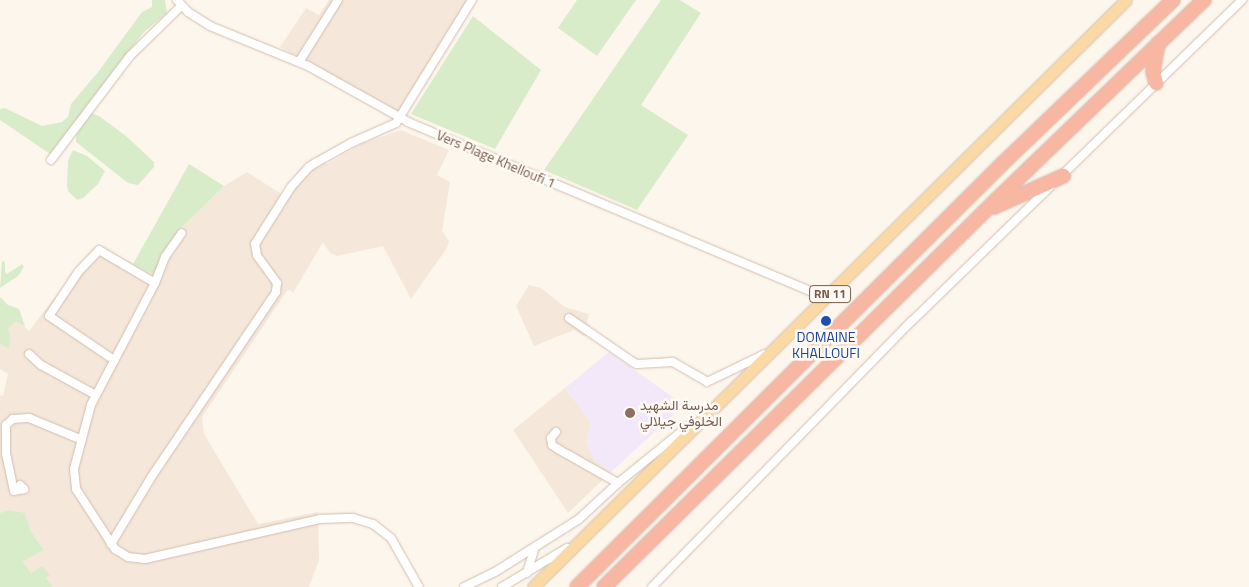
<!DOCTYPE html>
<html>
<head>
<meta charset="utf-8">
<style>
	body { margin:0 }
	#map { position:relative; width:1249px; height:587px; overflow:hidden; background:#fdf6ec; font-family:"Titillium Web",Vazirmatn,sans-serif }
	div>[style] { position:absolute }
	.residential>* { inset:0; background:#f5e8da }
	.education>* { inset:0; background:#f3e8fa }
	.green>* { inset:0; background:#d8ecc9 }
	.roads { filter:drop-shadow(0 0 1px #d1beb0) drop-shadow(0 0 1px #d1beb0) }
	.minor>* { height:8px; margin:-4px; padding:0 4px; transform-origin:4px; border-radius:4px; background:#fff }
	.primary>* { height:11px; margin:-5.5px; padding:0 5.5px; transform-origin:5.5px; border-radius:5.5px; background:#fbd9a5 }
	.motorway>* { height:14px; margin:-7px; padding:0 7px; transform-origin:7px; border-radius:7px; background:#f7b7a3 }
	.dots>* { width:14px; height:14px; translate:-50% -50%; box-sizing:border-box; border:2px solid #fffaf3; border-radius:50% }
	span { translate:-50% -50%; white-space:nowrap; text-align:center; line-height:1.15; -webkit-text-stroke:5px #fffaf3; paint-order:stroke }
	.shield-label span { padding:1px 4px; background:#fffaf3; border:1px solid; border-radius:4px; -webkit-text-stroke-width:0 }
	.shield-label { font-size:12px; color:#7a5c4d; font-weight:700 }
	.street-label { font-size:14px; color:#7a5c4d }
	.transit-label { font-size:14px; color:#164399 }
	.education-label { font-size:14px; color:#785e54 }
	.left { translate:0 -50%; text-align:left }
</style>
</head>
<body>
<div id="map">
	<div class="residential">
		<i style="clip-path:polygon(329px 0,474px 0,402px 114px,280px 47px,306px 8px,319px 15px)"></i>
		<i style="clip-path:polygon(401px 130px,449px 150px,437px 175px,450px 182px,442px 231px,449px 241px,447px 248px,411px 299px,383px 246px,337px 256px,330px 253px,323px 242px,293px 293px,291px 290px,287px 291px,202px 417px,204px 434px,258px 524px,318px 512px,319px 560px,309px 587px,53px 587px,46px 578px,42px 566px,31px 573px,23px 560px,44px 550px,31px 532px,25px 514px,9px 510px,0 513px,0 395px,3px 396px,8px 374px,0 369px,0 344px,9px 347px,11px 339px,7px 328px,16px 322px,20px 322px,29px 331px,92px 249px,102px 247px,153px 275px,181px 228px,224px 186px,247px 172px,283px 195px,299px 170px,320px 154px,327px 164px,363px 143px)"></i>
		<i style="clip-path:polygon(529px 285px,541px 288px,565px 307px,589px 314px,587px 321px,590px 327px,585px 337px,574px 330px,534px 346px,516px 306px)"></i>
		<i style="clip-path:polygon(565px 388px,591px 422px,586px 442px,595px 460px,611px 472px,568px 513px,513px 430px)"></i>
	</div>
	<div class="education">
		<i style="clip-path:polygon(609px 352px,684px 405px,611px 472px,595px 461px,586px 442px,591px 422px,565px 388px)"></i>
	</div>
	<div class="green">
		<i style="clip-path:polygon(152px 0,165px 0,167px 13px,144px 32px,50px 154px,0 120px,0 109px,5px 108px,42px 126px,62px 122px,68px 117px,71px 104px,98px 72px,142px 12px,152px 7px)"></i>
		<i style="clip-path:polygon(577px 0,636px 0,597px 56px,558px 28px)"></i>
		<i style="clip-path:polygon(661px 0,680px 0,701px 13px,641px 105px,688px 135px,637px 210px,544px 170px)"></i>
		<i style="clip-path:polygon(473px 16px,541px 70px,495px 149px,411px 114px)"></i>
		<i style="clip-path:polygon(91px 113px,99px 116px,126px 136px,154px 162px,154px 167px,138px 185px,128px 183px,76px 142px,76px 135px)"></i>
		<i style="clip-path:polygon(73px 150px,87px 156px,105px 171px,98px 184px,83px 198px,77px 200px,68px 191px,67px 185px,68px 160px)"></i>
		<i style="clip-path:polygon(189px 164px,224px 186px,181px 228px,154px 275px,133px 264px)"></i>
		<i style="clip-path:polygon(2px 261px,5px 262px,5px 272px,7px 274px,22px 264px,24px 267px,18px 276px,0 288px)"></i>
		<i style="clip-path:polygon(0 297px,8px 305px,19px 309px,25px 326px,16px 322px,8px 328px,11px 339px,9px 348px,0 344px)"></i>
		<i style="clip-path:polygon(9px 510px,25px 513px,31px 532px,44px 550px,23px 561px,31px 573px,42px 566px,50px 575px,46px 578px,53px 587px,0 587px,0 513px)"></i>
	</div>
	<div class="roads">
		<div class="minor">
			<i style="left:177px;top:0;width:16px;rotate:47deg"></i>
			<i style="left:188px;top:12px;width:26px;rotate:32deg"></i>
			<i style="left:210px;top:26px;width:106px;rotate:22.2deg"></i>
			<i style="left:308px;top:66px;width:115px;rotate:29.2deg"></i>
			<i style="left:408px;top:122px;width:454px;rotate:22.8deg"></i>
			<i style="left:299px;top:62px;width:73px;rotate:-57.8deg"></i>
			<i style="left:51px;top:160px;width:131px;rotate:-52.8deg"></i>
			<i style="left:130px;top:56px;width:71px;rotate:-44.4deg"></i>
			<i style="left:155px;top:283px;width:138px;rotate:117.7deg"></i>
			<i style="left:91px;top:405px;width:66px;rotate:104.9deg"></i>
			<i style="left:74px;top:469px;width:20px;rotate:84deg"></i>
			<i style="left:76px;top:489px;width:72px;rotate:57deg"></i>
			<i style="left:115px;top:549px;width:15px;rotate:32deg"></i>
			<i style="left:128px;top:557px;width:17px;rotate:7deg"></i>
			<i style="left:145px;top:559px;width:180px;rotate:-12.9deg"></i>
			<i style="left:320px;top:519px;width:33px;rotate:-2deg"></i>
			<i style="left:353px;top:518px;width:21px;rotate:17deg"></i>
			<i style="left:373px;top:524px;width:23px;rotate:38deg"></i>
			<i style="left:391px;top:538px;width:56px;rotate:60.3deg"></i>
			<i style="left:569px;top:318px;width:78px;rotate:34.5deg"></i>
			<i style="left:633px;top:362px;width:4px;rotate:27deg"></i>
			<i style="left:637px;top:364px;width:36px;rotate:-3deg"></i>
			<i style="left:673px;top:362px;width:39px;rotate:30deg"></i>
			<i style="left:707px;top:382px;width:64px;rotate:-25.8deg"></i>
			<i style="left:29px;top:354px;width:16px;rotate:43deg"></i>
			<i style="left:41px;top:365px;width:63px;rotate:28.6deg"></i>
			<i style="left:114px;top:360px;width:78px;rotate:-145.9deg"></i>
			<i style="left:49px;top:316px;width:54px;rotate:-56.3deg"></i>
			<i style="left:79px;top:271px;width:29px;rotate:-46deg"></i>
			<i style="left:99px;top:250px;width:65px;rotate:30.5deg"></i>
			<i style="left:155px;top:283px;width:28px;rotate:-69deg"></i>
			<i style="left:165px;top:257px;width:29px;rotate:-55deg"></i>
			<i style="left:556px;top:432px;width:8px;rotate:130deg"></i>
			<i style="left:551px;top:438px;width:7px;rotate:82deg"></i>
			<i style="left:552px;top:445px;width:7px;rotate:34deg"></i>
			<i style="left:558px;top:449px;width:69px;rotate:29.5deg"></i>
			<i style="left:20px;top:485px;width:6px;rotate:45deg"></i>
			<i style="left:24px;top:489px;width:10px;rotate:169deg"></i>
			<i style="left:14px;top:491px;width:38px;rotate:-102deg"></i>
			<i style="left:6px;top:454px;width:29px;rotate:-90deg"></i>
			<i style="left:6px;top:425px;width:9px;rotate:-41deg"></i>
			<i style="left:13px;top:419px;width:16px;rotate:-4deg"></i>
			<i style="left:29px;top:418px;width:57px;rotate:22.5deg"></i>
			<i style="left:111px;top:544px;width:79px;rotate:-58.9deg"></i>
			<i style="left:152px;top:476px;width:222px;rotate:-56deg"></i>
			<i style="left:276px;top:292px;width:9px;rotate:-84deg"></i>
			<i style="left:277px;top:283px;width:34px;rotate:-126deg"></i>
			<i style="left:257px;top:255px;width:11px;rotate:-100deg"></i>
			<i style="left:255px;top:244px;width:67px;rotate:-57.7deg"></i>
			<i style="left:291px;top:187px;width:27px;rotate:-48deg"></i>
			<i style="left:309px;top:167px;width:9px;rotate:-32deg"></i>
			<i style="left:317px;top:162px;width:39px;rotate:-29deg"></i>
			<i style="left:351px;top:143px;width:49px;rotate:-24deg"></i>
			<i style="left:396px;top:123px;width:145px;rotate:-58.3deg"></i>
			<i style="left:527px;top:573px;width:27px;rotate:-73deg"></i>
			<i style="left:464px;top:587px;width:34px;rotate:-26deg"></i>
			<i style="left:495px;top:572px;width:99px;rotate:-32.2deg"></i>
			<i style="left:579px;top:519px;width:53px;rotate:-42.7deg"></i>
			<i style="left:618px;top:483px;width:95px;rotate:-39deg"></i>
			<i style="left:502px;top:587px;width:76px;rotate:-31deg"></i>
			<i style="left:652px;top:587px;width:371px;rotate:-45.7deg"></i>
			<i style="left:911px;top:322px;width:462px;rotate:-44.2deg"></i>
		</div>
		<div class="primary">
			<i style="left:533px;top:587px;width:834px;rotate:-44.71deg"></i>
		</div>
		<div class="motorway">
			<i style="left:1156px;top:83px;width:11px;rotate:-105deg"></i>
			<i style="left:1153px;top:72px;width:29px;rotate:-80deg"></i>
			<i style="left:994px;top:207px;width:76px;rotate:-24.2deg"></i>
			<i style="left:577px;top:587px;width:600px;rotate:-44.86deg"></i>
			<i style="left:1002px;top:164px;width:237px;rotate:-43.8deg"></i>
			<i style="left:604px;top:587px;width:551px;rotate:-44.63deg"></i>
			<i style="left:996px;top:200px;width:289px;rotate:-43.9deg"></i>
		</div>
	</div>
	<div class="dots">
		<i style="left:826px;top:321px;background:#1a4fb4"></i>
		<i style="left:630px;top:413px;background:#8d6e63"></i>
	</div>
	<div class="shield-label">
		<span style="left:830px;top:294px">RN 11</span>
	</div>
	<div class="street-label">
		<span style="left:496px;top:159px;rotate:23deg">Vers Plage Khelloufi 1</span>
	</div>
	<div class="transit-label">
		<span style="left:826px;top:345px">DOMAINE<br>KHALLOUFI</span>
	</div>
	<div class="education-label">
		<span class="left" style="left:640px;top:413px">مدرسة الشهيد<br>الخلوفي جيلالي</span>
	</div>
</div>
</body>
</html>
